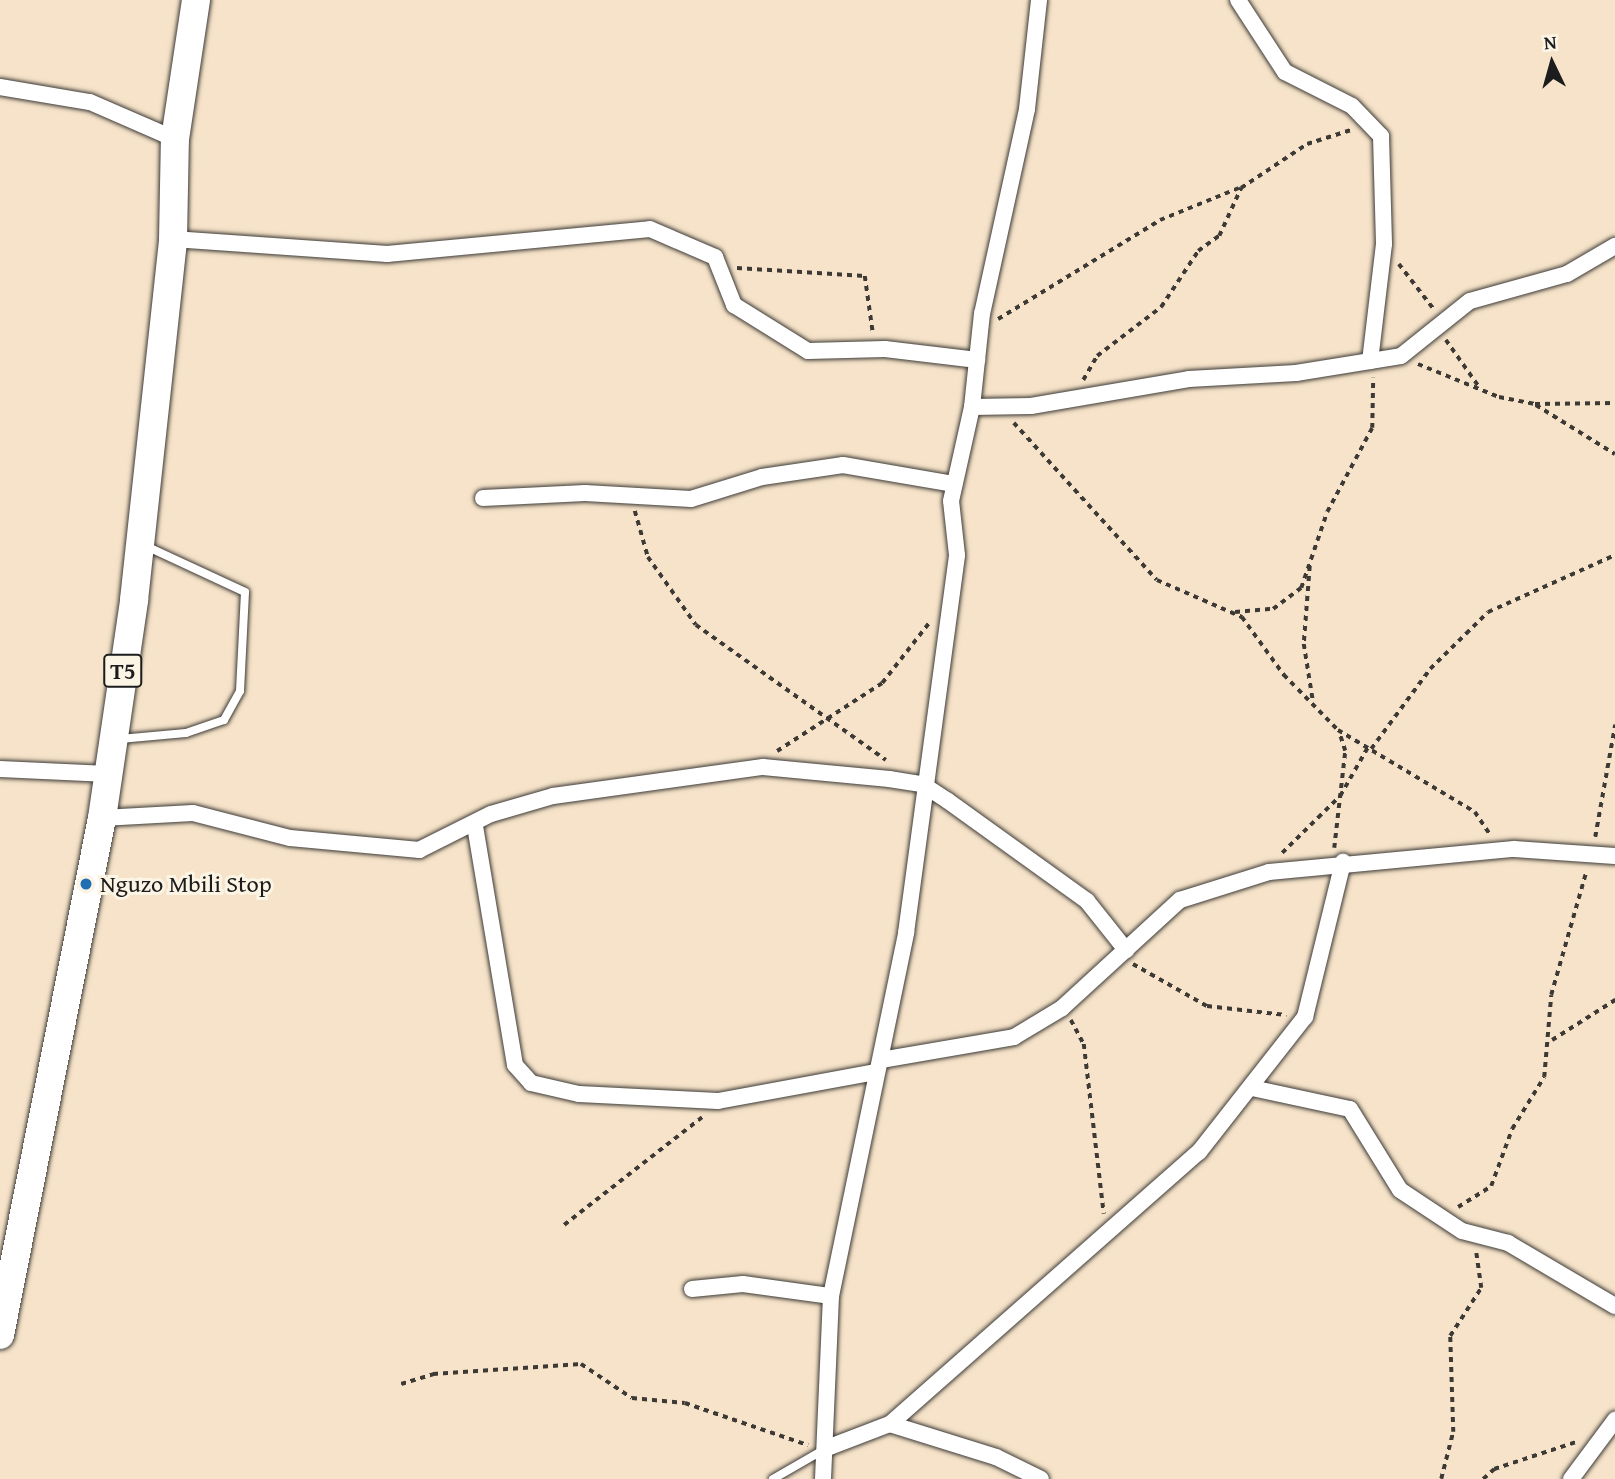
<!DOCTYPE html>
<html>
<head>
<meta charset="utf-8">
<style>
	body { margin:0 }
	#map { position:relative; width:1615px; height:1479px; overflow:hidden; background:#f6e3c9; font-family:"Gentium Book Plus",serif }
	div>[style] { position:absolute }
	.path>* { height:3.5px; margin-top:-1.75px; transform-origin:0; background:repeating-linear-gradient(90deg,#3d3a36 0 5px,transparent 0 10px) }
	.roads { filter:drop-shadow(0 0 2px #3d3a36) drop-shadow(0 0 2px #3d3a36) }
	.lane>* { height:8px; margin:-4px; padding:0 4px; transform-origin:4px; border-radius:4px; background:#fff }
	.street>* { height:16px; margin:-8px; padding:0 8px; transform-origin:8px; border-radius:8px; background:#fff }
	.highway>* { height:28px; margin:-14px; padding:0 14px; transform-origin:14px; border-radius:14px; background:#fff }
	.dots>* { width:19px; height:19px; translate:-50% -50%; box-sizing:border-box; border:4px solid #fcf5e5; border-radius:50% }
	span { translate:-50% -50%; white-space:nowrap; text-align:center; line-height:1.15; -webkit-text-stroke:6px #fcf5e5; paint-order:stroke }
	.shield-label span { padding:2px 5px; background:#fcf5e5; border:2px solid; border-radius:5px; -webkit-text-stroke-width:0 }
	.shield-label { font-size:23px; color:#1c1c1c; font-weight:700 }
	.poi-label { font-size:24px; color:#1c1c1c }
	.left { translate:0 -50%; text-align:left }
	.north { position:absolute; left:1517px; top:28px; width:70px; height:70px; -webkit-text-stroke:5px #fcf5e5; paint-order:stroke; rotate:355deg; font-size:19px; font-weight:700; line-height:28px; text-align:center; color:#1c1c1c }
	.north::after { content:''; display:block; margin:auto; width:24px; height:32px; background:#1c1c1c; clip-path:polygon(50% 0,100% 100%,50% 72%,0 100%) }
</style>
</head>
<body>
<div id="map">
	<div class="path">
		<i style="left:1399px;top:264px;width:56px;rotate:52.3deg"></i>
		<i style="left:737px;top:268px;width:128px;rotate:3.6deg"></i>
		<i style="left:865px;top:276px;width:58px;rotate:82deg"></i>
		<i style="left:998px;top:319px;width:190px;rotate:-31.4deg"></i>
		<i style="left:1160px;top:220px;width:85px;rotate:-22.1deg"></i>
		<i style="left:1446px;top:340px;width:59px;rotate:54.7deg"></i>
		<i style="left:1418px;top:364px;width:87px;rotate:22.2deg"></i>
		<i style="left:1499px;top:397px;width:37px;rotate:11deg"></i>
		<i style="left:1535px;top:404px;width:80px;rotate:-0.7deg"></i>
		<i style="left:1083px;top:380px;width:28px;rotate:-60deg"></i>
		<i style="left:1097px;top:356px;width:81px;rotate:-37.4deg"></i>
		<i style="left:1161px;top:307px;width:67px;rotate:-56.5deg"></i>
		<i style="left:1198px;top:251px;width:26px;rotate:-36deg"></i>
		<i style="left:1219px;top:236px;width:53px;rotate:-65.4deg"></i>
		<i style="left:1241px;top:188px;width:79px;rotate:-33.7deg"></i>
		<i style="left:1307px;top:144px;width:46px;rotate:-17.7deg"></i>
		<i style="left:1536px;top:405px;width:93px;rotate:31.8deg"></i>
		<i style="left:1014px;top:423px;width:212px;rotate:47.7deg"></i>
		<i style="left:1157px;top:580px;width:93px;rotate:23.5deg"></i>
		<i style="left:1242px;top:617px;width:72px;rotate:54.1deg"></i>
		<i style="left:1284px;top:675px;width:77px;rotate:45.5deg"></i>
		<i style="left:1338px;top:730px;width:160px;rotate:30.9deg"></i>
		<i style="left:1475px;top:812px;width:27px;rotate:56deg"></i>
		<i style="left:635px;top:511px;width:48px;rotate:74.2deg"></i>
		<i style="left:648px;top:557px;width:83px;rotate:54.8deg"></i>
		<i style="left:696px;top:625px;width:233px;rotate:35.4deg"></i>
		<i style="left:1310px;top:566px;width:78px;rotate:94.4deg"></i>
		<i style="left:1304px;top:644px;width:58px;rotate:81deg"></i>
		<i style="left:1235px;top:612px;width:38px;rotate:-5deg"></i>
		<i style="left:1273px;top:609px;width:35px;rotate:-37deg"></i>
		<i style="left:1301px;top:588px;width:80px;rotate:-71.1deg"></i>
		<i style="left:1327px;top:512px;width:95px;rotate:-61.8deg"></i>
		<i style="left:1372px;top:428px;width:50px;rotate:-88.9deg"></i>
		<i style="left:1371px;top:749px;width:99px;rotate:-53.6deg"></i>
		<i style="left:1430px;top:669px;width:81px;rotate:-44.5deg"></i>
		<i style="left:1488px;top:612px;width:139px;rotate:-24.2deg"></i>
		<i style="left:777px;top:751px;width:125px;rotate:-32.9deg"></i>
		<i style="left:882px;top:683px;width:76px;rotate:-51.9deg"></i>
		<i style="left:1595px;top:837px;width:114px;rotate:-79.9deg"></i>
		<i style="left:1334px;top:848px;width:98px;rotate:-83.5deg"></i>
		<i style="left:1345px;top:751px;width:20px;rotate:-108deg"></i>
		<i style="left:1282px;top:853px;width:81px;rotate:-44.5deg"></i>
		<i style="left:1340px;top:796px;width:56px;rotate:-60.3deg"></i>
		<i style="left:1133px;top:964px;width:85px;rotate:29.6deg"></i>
		<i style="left:1207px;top:1006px;width:80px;rotate:6.5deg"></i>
		<i style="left:1071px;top:1020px;width:27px;rotate:62deg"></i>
		<i style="left:1084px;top:1044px;width:171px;rotate:83.3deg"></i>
		<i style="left:1552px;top:1040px;width:75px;rotate:-32.4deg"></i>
		<i style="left:1458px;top:1207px;width:39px;rotate:-32deg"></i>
		<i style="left:1491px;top:1186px;width:61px;rotate:-69.8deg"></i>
		<i style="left:1512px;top:1129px;width:61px;rotate:-58.4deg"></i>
		<i style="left:1544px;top:1077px;width:82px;rotate:-85.1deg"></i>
		<i style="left:1551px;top:995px;width:128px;rotate:-74.1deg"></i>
		<i style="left:564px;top:1225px;width:175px;rotate:-38deg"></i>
		<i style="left:401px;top:1384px;width:34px;rotate:-17deg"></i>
		<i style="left:433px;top:1374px;width:148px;rotate:-3.9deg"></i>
		<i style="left:581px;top:1364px;width:61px;rotate:33.7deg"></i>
		<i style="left:632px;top:1398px;width:53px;rotate:5.4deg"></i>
		<i style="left:685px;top:1403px;width:130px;rotate:18.9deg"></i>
		<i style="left:1441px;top:1479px;width:49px;rotate:-75.7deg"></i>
		<i style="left:1453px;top:1432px;width:96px;rotate:-91.8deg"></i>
		<i style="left:1450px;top:1336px;width:57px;rotate:-57.1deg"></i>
		<i style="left:1481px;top:1288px;width:35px;rotate:-98deg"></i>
		<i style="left:1483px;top:1479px;width:15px;rotate:-42deg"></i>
		<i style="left:1494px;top:1469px;width:86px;rotate:-18.2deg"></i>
	</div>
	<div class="roads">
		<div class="lane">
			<i style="left:120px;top:739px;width:66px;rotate:-5.2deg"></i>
			<i style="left:186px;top:733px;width:40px;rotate:-18.9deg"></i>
			<i style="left:224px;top:720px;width:33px;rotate:-61deg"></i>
			<i style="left:240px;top:691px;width:99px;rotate:-87.1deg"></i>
			<i style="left:245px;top:592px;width:109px;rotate:-155.1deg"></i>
			<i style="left:773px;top:1479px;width:60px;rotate:-30deg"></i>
		</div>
		<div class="street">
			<i style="left:1238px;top:0;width:86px;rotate:56.9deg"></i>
			<i style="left:1285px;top:72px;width:75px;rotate:26.9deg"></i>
			<i style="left:1352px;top:106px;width:42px;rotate:46deg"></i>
			<i style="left:1381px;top:136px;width:108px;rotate:88.4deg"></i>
			<i style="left:1384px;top:244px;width:118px;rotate:96.8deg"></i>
			<i style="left:0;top:87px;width:91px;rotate:9.5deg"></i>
			<i style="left:90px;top:102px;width:93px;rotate:23.5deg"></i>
			<i style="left:173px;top:239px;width:215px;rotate:4deg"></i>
			<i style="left:387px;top:254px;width:264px;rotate:-5.4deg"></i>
			<i style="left:650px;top:229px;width:71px;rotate:23.3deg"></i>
			<i style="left:715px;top:257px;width:52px;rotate:68.4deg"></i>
			<i style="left:734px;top:305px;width:87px;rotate:31.9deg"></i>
			<i style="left:808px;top:351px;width:77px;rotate:-1.5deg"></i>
			<i style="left:885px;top:349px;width:93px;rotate:6.8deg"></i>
			<i style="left:972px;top:407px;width:59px;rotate:-1deg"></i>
			<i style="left:1031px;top:406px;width:160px;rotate:-9.7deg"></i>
			<i style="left:1189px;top:379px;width:107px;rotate:-3.2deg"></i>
			<i style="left:1296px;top:373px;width:106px;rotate:-9.2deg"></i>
			<i style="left:1401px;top:356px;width:88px;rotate:-38.6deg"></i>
			<i style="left:1470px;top:301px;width:101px;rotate:-15.6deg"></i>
			<i style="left:1567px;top:274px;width:56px;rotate:-30.3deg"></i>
			<i style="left:483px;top:498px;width:102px;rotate:-2.8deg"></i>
			<i style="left:585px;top:493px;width:106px;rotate:3.2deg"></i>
			<i style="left:691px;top:499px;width:74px;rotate:-17.2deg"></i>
			<i style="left:762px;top:477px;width:82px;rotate:-8.4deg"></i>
			<i style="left:843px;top:465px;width:113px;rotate:9.7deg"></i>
			<i style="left:0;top:769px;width:108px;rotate:2.7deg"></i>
			<i style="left:102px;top:818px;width:91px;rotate:-3.1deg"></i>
			<i style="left:193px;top:813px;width:100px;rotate:14.5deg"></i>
			<i style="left:290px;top:838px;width:130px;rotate:5.3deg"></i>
			<i style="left:419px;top:850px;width:80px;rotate:-26.6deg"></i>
			<i style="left:491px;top:814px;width:65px;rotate:-16.2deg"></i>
			<i style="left:553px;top:796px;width:212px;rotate:-7.9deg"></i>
			<i style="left:763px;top:767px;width:127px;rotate:5.4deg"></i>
			<i style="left:889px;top:779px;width:33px;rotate:9deg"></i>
			<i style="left:922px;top:784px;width:31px;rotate:33deg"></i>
			<i style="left:948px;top:801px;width:171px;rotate:35.7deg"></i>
			<i style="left:1087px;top:901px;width:63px;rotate:51.5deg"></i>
			<i style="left:475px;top:826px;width:242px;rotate:80.5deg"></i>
			<i style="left:515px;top:1065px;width:24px;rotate:48deg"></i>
			<i style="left:531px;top:1083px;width:49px;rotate:12.9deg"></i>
			<i style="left:579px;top:1094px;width:139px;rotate:2.9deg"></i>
			<i style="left:718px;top:1101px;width:161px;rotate:-10.4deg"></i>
			<i style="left:881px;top:1060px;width:135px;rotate:-9.8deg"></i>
			<i style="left:1014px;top:1037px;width:56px;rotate:-31.1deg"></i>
			<i style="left:1062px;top:1008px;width:160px;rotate:-42.5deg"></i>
			<i style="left:1180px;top:900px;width:93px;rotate:-17.5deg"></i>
			<i style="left:1269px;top:872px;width:246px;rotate:-5.4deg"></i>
			<i style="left:1514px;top:849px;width:101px;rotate:4deg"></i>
			<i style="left:1252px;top:1088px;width:100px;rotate:12.1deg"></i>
			<i style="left:1350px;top:1109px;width:95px;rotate:58.3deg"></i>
			<i style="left:1400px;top:1190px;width:74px;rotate:33.5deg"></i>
			<i style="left:1462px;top:1231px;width:48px;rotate:14.6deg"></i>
			<i style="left:1508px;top:1243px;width:124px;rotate:30.5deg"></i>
			<i style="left:692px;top:1289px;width:51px;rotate:-5.6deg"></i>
			<i style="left:743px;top:1284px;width:89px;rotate:7.8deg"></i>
			<i style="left:890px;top:1424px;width:111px;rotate:17.3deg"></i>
			<i style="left:996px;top:1457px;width:50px;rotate:26.1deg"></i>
			<i style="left:827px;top:1448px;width:67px;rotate:-20.9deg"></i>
			<i style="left:890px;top:1424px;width:412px;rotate:-41.4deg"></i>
			<i style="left:1199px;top:1152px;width:172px;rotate:-51.9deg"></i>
			<i style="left:1305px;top:1017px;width:160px;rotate:-76.2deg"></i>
			<i style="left:823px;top:1479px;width:183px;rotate:-87.5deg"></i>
			<i style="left:831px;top:1296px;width:371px;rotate:-78.3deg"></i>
			<i style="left:906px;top:933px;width:381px;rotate:-82.3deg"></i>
			<i style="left:957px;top:555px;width:54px;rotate:-96.3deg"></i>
			<i style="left:951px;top:501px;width:96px;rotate:-77.4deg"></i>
			<i style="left:972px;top:407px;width:94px;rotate:-83.9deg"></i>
			<i style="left:982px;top:314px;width:210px;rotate:-77.6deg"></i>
			<i style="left:1027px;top:109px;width:110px;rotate:-83.7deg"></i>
			<i style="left:1571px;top:1479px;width:74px;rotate:-53.3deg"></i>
		</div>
		<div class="highway">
			<i style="left:0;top:1335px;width:527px;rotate:-78.84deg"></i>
			<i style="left:102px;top:818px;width:220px;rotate:-81.6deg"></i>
			<i style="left:134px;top:600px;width:363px;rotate:-83.8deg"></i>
			<i style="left:173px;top:239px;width:100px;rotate:-88.9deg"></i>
			<i style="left:175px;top:139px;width:141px;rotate:-81.4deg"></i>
		</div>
	</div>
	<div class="dots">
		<i style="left:86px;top:884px;background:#1f6fb2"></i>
	</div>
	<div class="shield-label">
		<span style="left:123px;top:671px">T5</span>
	</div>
	<div class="poi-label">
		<span class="left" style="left:100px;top:884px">Nguzo Mbili Stop</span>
	</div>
	<div class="north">N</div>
</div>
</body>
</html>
